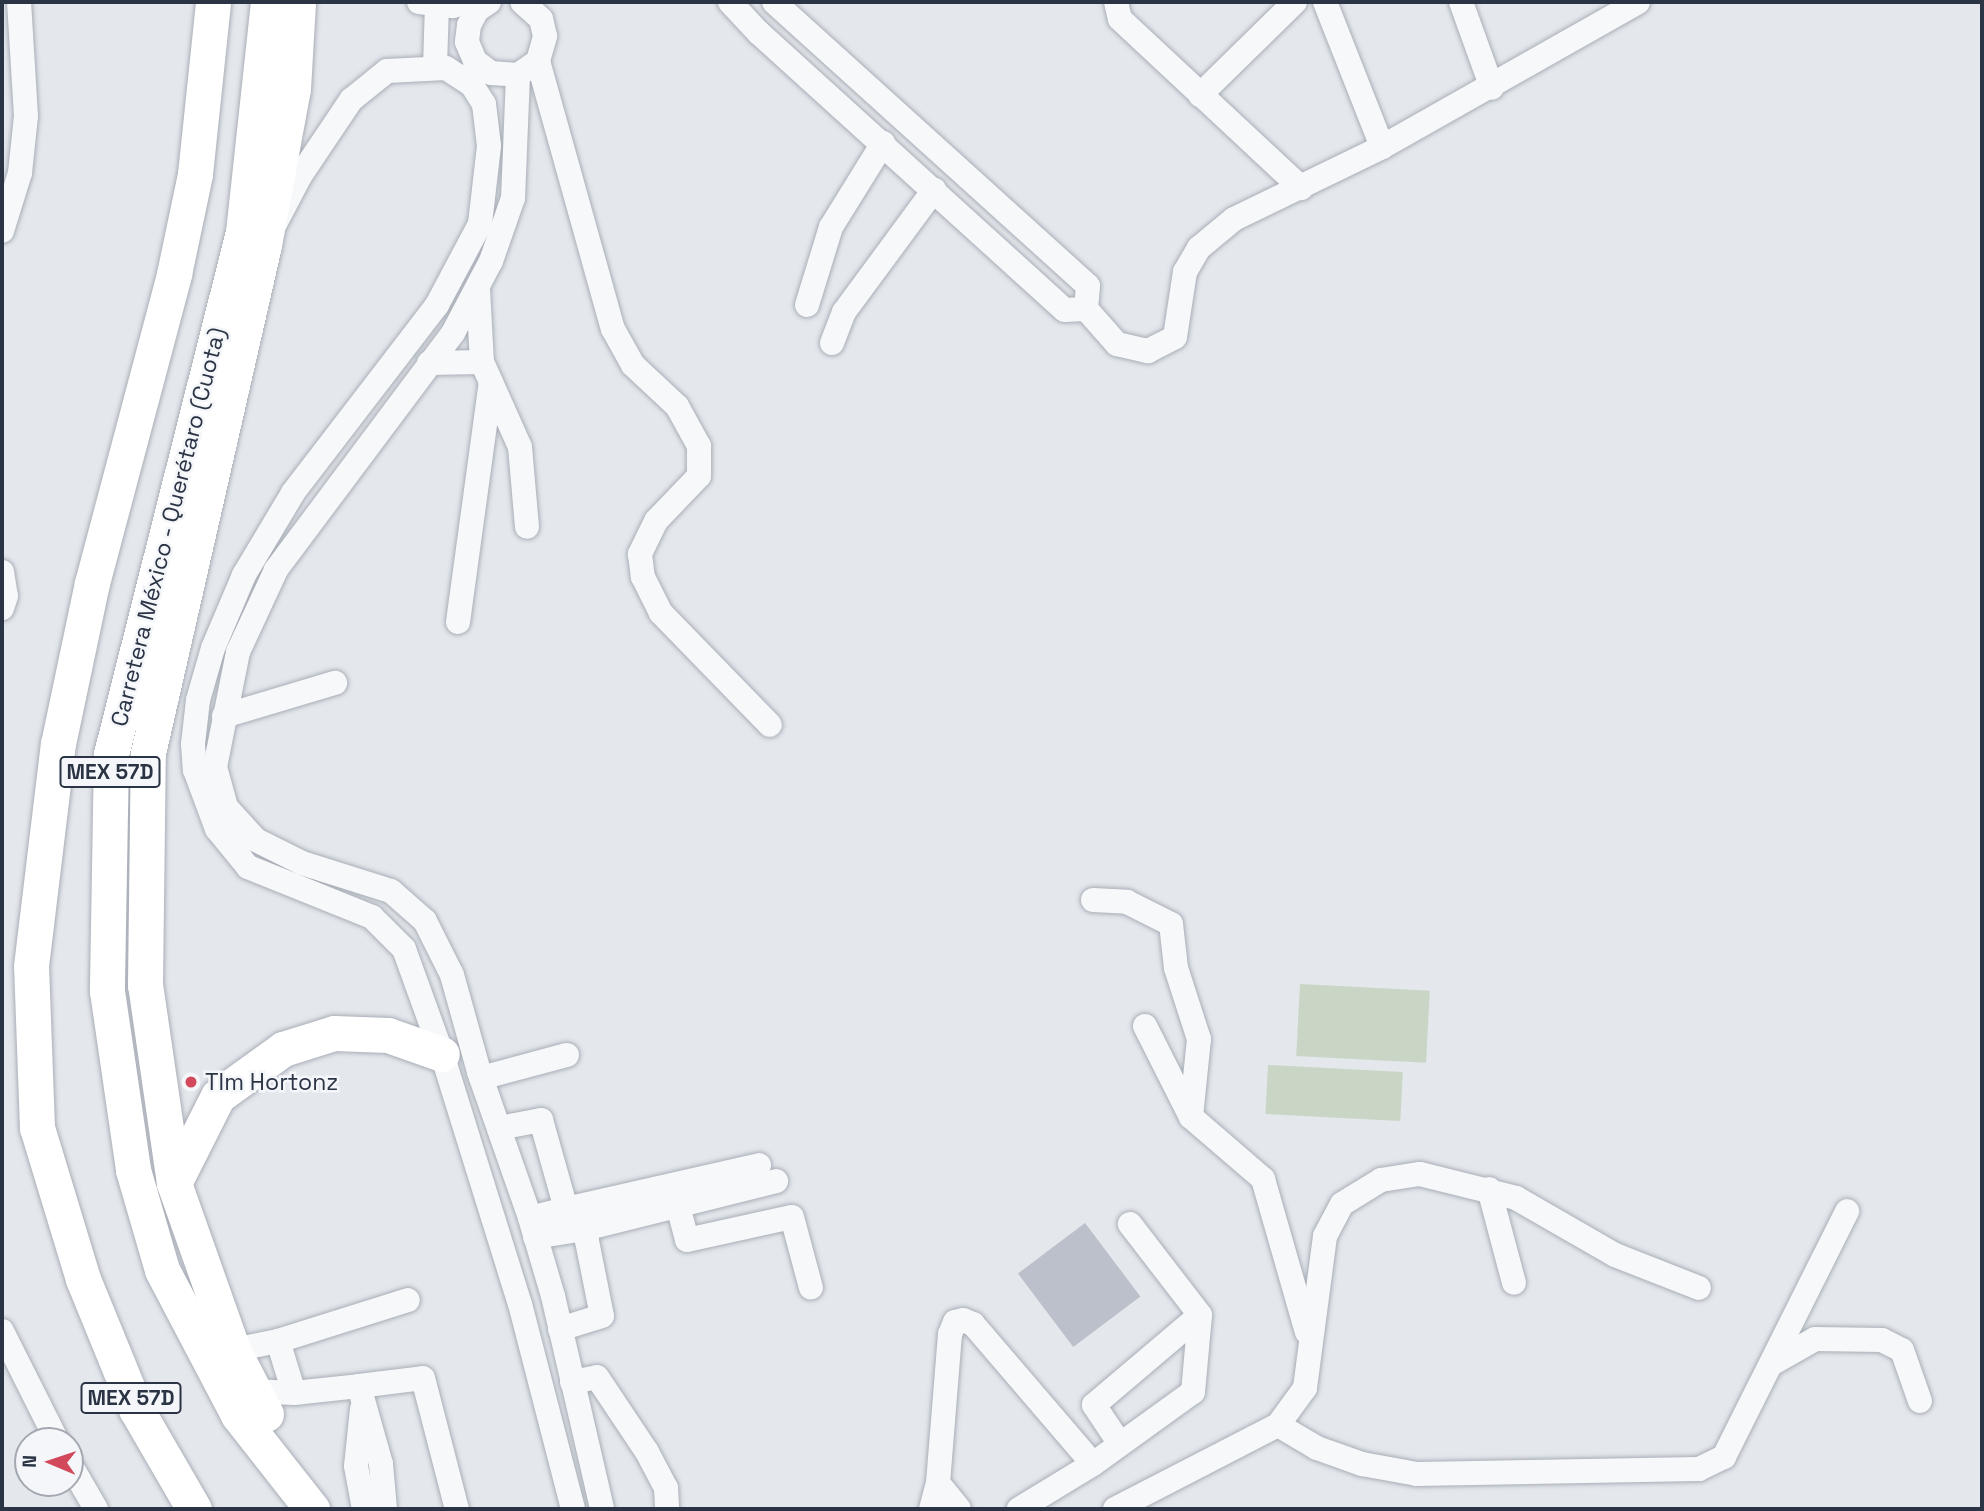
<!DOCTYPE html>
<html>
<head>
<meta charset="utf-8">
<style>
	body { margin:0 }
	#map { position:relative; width:1984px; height:1511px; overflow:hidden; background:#e4e7ec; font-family:"Space Grotesk",sans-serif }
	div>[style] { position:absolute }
	.green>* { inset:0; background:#c9d6c5; transform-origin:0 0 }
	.building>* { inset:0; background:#bbc0ca; transform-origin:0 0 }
	.roads { filter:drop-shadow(0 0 2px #a9aeb7) drop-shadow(0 0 2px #a9aeb7) }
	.minor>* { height:24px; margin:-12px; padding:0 12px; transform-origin:12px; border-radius:12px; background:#f7f8fa }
	.highway>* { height:35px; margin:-17.5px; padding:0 17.5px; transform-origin:17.5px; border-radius:17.5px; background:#fff }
	.dots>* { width:19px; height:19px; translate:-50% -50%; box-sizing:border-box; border:4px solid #f4f6f9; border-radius:50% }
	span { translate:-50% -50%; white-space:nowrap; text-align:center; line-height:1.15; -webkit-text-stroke:5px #f4f6f9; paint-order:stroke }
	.shield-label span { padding:2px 5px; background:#f4f6f9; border:2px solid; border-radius:5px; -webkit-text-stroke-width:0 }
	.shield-label { font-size:21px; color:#2b3445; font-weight:700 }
	.street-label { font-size:23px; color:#2b3445 }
	.poi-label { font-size:23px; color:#2b3445 }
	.left { translate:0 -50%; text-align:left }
	.frame { position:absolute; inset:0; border:4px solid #2b3445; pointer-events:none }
	.north { position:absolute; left:14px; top:1427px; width:70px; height:70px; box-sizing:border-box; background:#f4f6f9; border:2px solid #a4a8b1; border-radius:50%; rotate:272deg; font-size:19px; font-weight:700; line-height:28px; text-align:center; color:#2b3445 }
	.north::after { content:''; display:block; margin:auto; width:24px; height:32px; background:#d1495b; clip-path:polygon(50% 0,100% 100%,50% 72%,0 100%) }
</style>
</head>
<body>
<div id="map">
	<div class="green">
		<i style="left:1300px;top:984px;width:130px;height:72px;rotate:3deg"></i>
		<i style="left:1268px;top:1065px;width:135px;height:49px;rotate:3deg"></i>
	</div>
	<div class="building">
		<i style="left:1085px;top:1223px;width:92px;height:84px;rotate:53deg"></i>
	</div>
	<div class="roads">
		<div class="minor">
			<i style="left:419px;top:2px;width:34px;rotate:7deg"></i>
			<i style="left:453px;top:6px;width:16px;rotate:-15deg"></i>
			<i style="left:489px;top:2px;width:14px;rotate:146deg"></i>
			<i style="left:477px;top:10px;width:17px;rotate:118deg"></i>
			<i style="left:469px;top:25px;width:17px;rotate:97deg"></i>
			<i style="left:467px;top:42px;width:21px;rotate:67deg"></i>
			<i style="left:475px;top:61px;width:20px;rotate:37deg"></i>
			<i style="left:491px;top:73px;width:27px;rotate:4deg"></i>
			<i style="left:518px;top:75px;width:24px;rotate:-35deg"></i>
			<i style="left:538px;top:61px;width:26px;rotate:-74deg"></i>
			<i style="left:545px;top:36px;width:17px;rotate:-103deg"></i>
			<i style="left:541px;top:19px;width:25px;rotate:-138deg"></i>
			<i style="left:730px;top:2px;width:41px;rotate:47deg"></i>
			<i style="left:758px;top:32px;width:414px;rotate:42.2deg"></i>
			<i style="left:1065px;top:310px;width:21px;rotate:-3deg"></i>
			<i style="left:774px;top:2px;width:423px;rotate:42.1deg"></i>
			<i style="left:1088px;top:286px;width:23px;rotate:95deg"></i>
			<i style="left:1086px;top:309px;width:47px;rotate:48.5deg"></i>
			<i style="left:1117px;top:344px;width:32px;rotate:13deg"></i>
			<i style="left:1148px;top:351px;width:30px;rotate:-27deg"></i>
			<i style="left:1175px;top:337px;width:66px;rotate:-81.3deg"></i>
			<i style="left:1185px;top:272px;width:28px;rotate:-60deg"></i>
			<i style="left:1199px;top:248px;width:45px;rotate:-39.6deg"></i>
			<i style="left:1234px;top:219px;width:165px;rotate:-25.9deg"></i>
			<i style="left:1382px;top:147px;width:294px;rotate:-29.5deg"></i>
			<i style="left:1116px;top:2px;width:17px;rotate:77deg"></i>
			<i style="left:1120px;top:19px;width:248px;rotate:43deg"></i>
			<i style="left:1325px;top:2px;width:156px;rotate:68.5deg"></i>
			<i style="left:1461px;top:2px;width:91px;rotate:70.2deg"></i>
			<i style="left:538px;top:61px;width:278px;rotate:74.4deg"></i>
			<i style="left:613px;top:329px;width:41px;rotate:60.9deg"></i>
			<i style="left:633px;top:365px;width:60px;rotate:43deg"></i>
			<i style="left:677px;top:406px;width:46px;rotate:61.2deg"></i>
			<i style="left:699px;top:446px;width:30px;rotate:90deg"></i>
			<i style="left:699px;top:476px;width:62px;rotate:133.7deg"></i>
			<i style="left:656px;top:521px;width:37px;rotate:116deg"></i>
			<i style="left:640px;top:554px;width:23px;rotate:83deg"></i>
			<i style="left:643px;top:577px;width:40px;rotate:63.4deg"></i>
			<i style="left:661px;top:613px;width:156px;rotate:45.8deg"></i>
			<i style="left:435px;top:67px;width:63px;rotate:-88.2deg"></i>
			<i style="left:518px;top:75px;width:123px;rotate:92.3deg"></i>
			<i style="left:513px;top:198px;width:67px;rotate:109.2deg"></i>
			<i style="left:491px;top:261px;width:81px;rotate:117.8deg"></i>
			<i style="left:453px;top:333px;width:296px;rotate:126.8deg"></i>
			<i style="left:276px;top:570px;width:90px;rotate:114.9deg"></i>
			<i style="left:238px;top:652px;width:117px;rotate:101.3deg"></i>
			<i style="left:215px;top:767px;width:41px;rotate:74.6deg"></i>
			<i style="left:226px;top:807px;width:45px;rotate:47.7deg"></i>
			<i style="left:256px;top:840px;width:51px;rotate:26.6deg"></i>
			<i style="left:302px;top:863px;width:93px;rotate:17.5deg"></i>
			<i style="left:391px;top:891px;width:45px;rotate:41.4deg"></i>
			<i style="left:425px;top:921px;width:60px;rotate:63.4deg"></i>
			<i style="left:452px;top:975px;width:101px;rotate:74.4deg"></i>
			<i style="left:479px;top:1072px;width:155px;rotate:70.7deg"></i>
			<i style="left:530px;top:1218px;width:81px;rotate:73.6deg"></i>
			<i style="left:553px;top:1296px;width:219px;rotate:77deg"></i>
			<i style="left:1200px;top:95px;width:133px;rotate:-44.4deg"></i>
			<i style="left:276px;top:222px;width:52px;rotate:-62.4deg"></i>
			<i style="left:300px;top:176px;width:92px;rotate:-56.1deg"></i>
			<i style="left:351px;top:100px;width:46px;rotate:-38.9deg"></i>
			<i style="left:387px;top:71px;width:59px;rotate:-2.9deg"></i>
			<i style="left:446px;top:68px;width:31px;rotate:33deg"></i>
			<i style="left:472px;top:85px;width:22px;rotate:58deg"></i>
			<i style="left:484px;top:104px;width:42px;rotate:83.2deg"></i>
			<i style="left:489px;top:146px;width:79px;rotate:96.6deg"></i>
			<i style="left:480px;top:224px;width:92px;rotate:118deg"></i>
			<i style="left:437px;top:305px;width:237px;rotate:127.5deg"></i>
			<i style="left:293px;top:493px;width:96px;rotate:120.9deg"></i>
			<i style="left:244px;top:575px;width:79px;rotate:113deg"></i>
			<i style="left:213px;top:648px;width:54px;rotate:106.1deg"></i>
			<i style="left:198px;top:700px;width:44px;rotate:96.5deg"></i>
			<i style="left:193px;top:744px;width:26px;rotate:86deg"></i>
			<i style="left:195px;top:770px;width:63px;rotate:69.6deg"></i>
			<i style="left:217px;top:829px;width:49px;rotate:50.8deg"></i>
			<i style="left:248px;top:867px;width:134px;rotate:22deg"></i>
			<i style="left:372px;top:917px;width:45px;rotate:45deg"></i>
			<i style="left:404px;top:949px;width:112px;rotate:70.1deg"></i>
			<i style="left:442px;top:1054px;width:262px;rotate:72.7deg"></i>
			<i style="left:520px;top:1304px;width:212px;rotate:75.5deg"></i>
			<i style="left:2px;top:231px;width:61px;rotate:-72.8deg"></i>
			<i style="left:20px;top:173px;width:57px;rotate:-84deg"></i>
			<i style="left:26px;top:116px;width:114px;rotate:-93.5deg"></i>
			<i style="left:478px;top:289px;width:73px;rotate:86.9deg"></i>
			<i style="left:482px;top:362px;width:93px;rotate:65.9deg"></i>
			<i style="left:520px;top:447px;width:80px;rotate:85deg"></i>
			<i style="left:807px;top:305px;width:82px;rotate:-72.9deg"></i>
			<i style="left:831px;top:227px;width:99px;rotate:-58.2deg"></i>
			<i style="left:832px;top:343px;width:33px;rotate:-69deg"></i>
			<i style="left:844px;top:312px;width:152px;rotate:-53.6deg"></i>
			<i style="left:429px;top:363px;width:53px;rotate:-1.1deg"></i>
			<i style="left:2px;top:572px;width:24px;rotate:81deg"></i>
			<i style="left:6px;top:596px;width:13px;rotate:108deg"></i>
			<i style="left:458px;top:622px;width:242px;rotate:-82.2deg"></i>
			<i style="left:224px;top:716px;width:116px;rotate:-16.6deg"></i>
			<i style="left:1093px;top:900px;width:34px;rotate:3deg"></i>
			<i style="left:1127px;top:902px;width:49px;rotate:26.6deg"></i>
			<i style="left:1171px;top:924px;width:44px;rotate:83.5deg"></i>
			<i style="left:1176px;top:968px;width:75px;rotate:72.1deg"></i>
			<i style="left:1199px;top:1039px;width:78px;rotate:95.9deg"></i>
			<i style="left:1145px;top:1026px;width:102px;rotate:63.2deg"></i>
			<i style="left:1191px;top:1117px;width:95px;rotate:40.7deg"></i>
			<i style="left:1263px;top:1179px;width:159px;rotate:74deg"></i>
			<i style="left:481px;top:1078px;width:89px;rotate:-15deg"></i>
			<i style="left:499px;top:1128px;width:43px;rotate:-10.8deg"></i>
			<i style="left:541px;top:1120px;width:92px;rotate:74.3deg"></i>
			<i style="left:566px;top:1209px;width:37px;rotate:166deg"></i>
			<i style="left:1489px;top:1189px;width:97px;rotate:75.1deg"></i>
			<i style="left:678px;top:1206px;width:35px;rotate:75deg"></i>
			<i style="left:687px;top:1240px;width:107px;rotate:-12.4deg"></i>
			<i style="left:792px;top:1217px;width:73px;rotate:75deg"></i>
			<i style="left:566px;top:1209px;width:198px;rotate:-12.8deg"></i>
			<i style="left:584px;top:1229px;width:198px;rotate:-14deg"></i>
			<i style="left:535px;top:1237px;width:50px;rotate:-9.3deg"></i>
			<i style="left:584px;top:1229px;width:12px;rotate:76deg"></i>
			<i style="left:587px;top:1241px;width:76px;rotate:78.7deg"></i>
			<i style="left:602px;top:1316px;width:44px;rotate:162.8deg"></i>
			<i style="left:2px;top:1331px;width:123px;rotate:63.4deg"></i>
			<i style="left:278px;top:1341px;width:136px;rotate:-17.5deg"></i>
			<i style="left:233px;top:1350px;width:46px;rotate:-11.3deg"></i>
			<i style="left:278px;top:1341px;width:54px;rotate:72.9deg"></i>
			<i style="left:1773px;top:1363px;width:48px;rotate:-29.7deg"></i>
			<i style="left:1815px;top:1339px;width:67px;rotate:0.9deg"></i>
			<i style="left:1882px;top:1340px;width:22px;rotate:27deg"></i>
			<i style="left:1902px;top:1350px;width:54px;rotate:70.6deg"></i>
			<i style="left:572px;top:1382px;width:25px;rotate:-11deg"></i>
			<i style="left:597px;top:1377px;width:90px;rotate:56.3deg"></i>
			<i style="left:647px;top:1452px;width:41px;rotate:62.2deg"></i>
			<i style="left:666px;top:1488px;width:21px;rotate:87deg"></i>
			<i style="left:359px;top:1386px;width:64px;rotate:-7.1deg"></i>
			<i style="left:423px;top:1378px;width:135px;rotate:75.5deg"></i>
			<i style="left:252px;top:1391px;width:42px;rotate:2.7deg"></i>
			<i style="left:294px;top:1393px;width:65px;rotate:-6.1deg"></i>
			<i style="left:359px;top:1386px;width:81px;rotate:74.2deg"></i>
			<i style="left:381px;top:1464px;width:45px;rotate:84.9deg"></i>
			<i style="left:362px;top:1409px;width:57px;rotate:96deg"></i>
			<i style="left:356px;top:1466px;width:44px;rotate:79.5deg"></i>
			<i style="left:1278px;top:1425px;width:46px;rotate:-53.9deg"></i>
			<i style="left:1305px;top:1388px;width:153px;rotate:-82.5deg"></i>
			<i style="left:1325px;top:1236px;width:36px;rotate:-62deg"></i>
			<i style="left:1342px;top:1204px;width:46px;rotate:-31.6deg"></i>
			<i style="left:1381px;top:1180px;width:39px;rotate:-9deg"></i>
			<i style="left:1420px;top:1174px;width:99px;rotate:14deg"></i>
			<i style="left:1516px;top:1198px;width:114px;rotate:29.9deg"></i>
			<i style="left:1615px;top:1255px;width:90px;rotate:21.4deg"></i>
			<i style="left:1120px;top:1444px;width:47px;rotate:-123.7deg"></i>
			<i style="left:1094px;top:1405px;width:139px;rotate:-40.3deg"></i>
			<i style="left:70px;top:1464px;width:52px;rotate:60deg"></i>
			<i style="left:1093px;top:1464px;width:123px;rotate:-35.8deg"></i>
			<i style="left:1193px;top:1392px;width:77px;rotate:-84.8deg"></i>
			<i style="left:1200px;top:1315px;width:115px;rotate:-127.6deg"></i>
			<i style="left:938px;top:1483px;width:33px;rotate:51deg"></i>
			<i style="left:931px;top:1509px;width:27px;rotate:-75deg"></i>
			<i style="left:938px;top:1483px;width:149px;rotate:-85.4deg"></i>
			<i style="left:950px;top:1334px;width:13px;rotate:-67deg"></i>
			<i style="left:955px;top:1322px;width:8px;rotate:-14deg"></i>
			<i style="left:963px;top:1320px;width:11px;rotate:22deg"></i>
			<i style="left:973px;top:1324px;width:184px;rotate:49.4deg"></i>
			<i style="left:1093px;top:1464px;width:87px;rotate:148.7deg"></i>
			<i style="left:1115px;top:1509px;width:183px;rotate:-27.3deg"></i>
			<i style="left:1278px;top:1425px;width:45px;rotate:30.5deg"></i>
			<i style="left:1317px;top:1448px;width:48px;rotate:19.6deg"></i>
			<i style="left:1362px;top:1464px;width:56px;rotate:10.3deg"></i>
			<i style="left:1417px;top:1474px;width:282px;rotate:-1deg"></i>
			<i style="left:1699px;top:1469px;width:28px;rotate:-26deg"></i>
			<i style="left:1724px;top:1457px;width:275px;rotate:-63.4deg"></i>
		</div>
		<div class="highway">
			<i style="left:268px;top:2px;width:231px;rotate:96.2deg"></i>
			<i style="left:243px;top:232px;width:538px;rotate:104.19deg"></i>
			<i style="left:111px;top:754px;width:237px;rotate:91deg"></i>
			<i style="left:107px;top:991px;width:181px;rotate:81.7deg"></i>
			<i style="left:133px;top:1170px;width:104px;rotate:73.8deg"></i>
			<i style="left:162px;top:1270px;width:164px;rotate:62.3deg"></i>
			<i style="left:238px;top:1415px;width:120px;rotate:51.8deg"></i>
			<i style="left:174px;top:1183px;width:97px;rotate:-63.2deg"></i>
			<i style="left:218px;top:1096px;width:80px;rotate:-35.9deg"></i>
			<i style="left:283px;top:1049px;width:53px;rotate:-17.4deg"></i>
			<i style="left:334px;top:1033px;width:54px;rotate:2.1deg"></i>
			<i style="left:388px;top:1035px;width:57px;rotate:19.4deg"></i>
			<i style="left:266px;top:1414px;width:72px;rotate:-117.3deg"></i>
			<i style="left:233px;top:1350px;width:177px;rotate:-109.5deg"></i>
			<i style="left:174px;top:1183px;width:200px;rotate:-98.3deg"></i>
			<i style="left:145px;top:985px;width:232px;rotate:-89.3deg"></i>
			<i style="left:148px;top:753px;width:521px;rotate:-77.14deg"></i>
			<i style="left:264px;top:245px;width:159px;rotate:-79.5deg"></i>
			<i style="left:293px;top:89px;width:87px;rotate:-86.7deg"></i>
			<i style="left:194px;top:1509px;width:116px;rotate:-120.1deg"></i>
			<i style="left:136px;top:1409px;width:140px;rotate:-112.2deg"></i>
			<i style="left:83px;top:1279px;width:158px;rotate:-106.9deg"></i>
			<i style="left:37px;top:1128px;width:162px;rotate:-92.1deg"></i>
			<i style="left:31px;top:966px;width:224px;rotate:-83.1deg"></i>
			<i style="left:58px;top:744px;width:165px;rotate:-78.1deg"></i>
			<i style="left:92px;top:583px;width:320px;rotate:-75.1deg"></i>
			<i style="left:174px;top:274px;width:102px;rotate:-78.1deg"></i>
			<i style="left:195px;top:174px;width:173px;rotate:-84deg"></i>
		</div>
	</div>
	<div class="dots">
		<i style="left:191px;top:1082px;background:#d1495b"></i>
	</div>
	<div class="shield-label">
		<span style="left:110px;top:772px">MEX 57D</span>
		<span style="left:131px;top:1398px">MEX 57D</span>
	</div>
	<div class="street-label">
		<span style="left:168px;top:527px;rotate:-76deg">Carretera México - Querétaro (Cuota)</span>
	</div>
	<div class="poi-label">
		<span class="left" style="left:205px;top:1082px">TIm Hortonz</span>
	</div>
	<div class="frame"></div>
	<div class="north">N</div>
</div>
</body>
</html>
